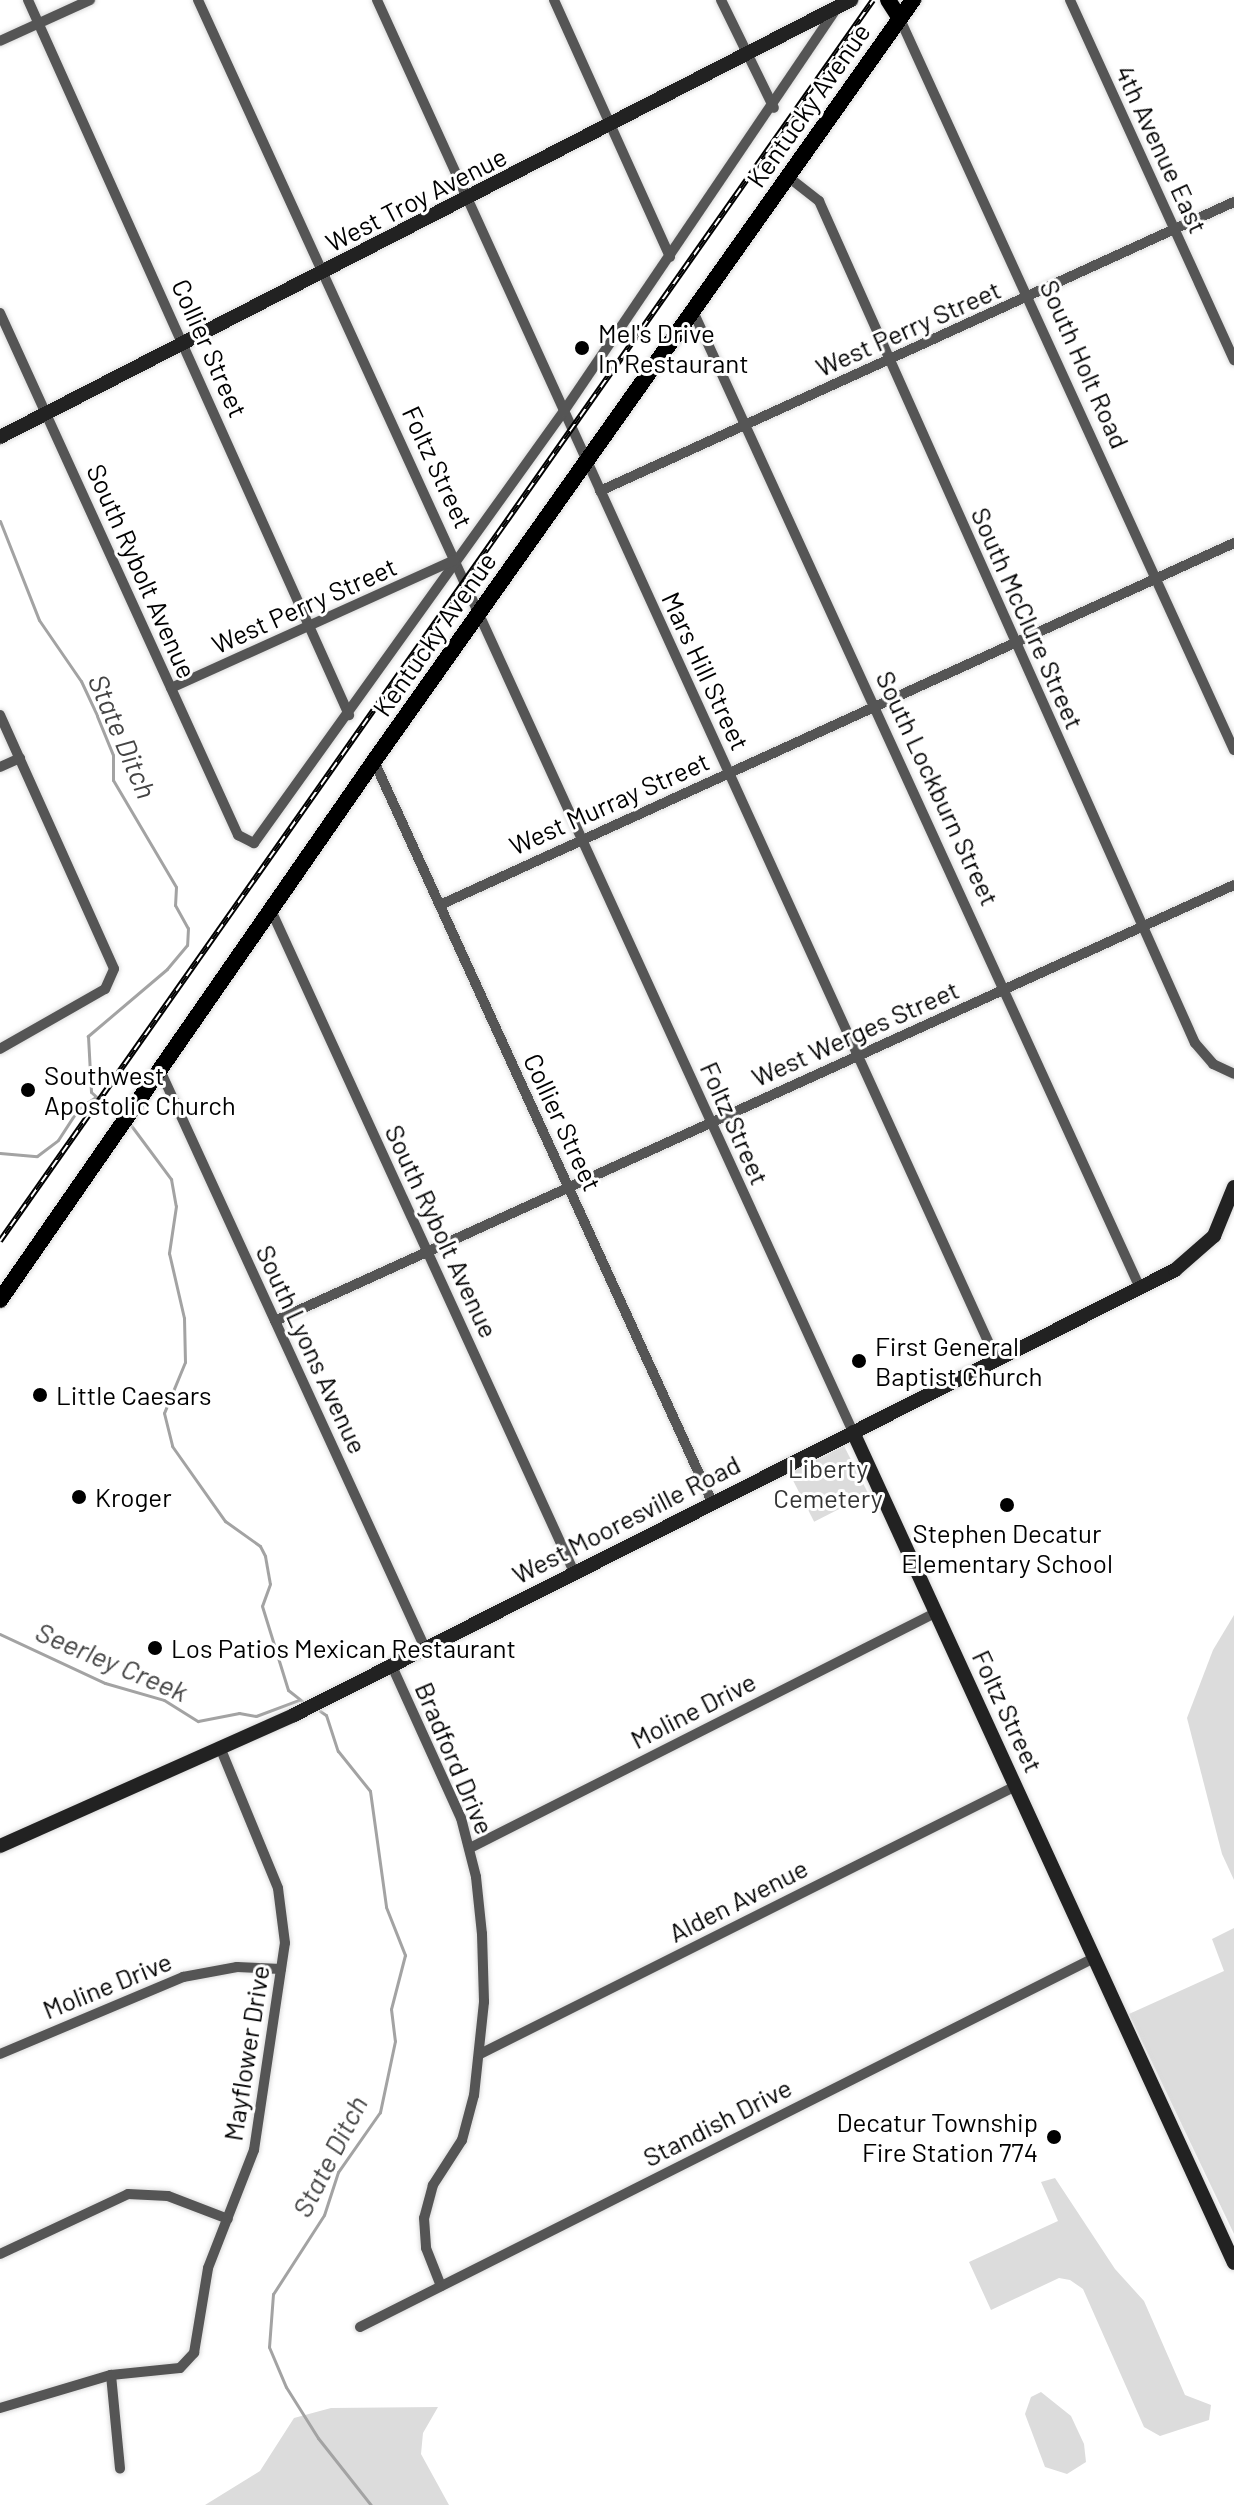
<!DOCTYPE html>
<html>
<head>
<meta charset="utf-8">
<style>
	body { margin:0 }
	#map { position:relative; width:1234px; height:2505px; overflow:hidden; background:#fff; font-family:Barlow,sans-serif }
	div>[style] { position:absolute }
	.green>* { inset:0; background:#dcdcdc; transform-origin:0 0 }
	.stream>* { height:3px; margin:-1.5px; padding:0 1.5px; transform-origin:1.5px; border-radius:1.5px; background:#a3a3a3 }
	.roads { filter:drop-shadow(0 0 2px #dbdbdb) drop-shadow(0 0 2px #dbdbdb) }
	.street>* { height:10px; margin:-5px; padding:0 5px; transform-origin:5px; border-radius:5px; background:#555 }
	.secondary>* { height:14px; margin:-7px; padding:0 7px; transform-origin:7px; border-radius:7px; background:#222 }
	.primary>* { height:16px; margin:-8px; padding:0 8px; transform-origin:8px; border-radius:8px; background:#000 }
	.rail>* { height:6px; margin-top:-3px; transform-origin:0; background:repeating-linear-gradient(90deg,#fff 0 9px,#000 0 18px); box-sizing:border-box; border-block:2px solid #000 }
	.dots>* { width:22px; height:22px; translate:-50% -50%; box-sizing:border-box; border:4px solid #fff; border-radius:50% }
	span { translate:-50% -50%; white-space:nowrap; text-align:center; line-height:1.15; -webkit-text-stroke:6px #fff; paint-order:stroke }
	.street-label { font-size:26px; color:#000 }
	.poi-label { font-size:26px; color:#000 }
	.left { translate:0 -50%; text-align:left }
	.right { translate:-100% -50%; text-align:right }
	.park-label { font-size:26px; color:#333 }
	.water-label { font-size:28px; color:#444; font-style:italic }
</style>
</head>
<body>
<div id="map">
	<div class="green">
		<i style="left:844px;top:1446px;width:54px;height:61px;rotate:63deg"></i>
		<i style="clip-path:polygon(1234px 1615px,1234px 1880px,1222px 1854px,1187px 1718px,1213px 1650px)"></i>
		<i style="clip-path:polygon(1234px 1928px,1234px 2234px,1129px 2014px,1224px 1971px,1212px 1939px)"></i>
		<i style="clip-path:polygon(1055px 2178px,1115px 2269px,1144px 2301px,1185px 2395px,1211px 2405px,1209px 2420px,1160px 2436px,1144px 2427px,1083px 2289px,1070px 2280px,1059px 2278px,991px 2310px,969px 2262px,1058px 2221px,1041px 2182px)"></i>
		<i style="clip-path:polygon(1041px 2392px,1071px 2416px,1084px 2444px,1086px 2462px,1067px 2474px,1045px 2467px,1025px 2414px,1031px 2397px)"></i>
		<i style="clip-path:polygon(438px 2407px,423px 2433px,421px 2454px,449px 2505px,205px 2505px,260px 2471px,294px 2418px,331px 2408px)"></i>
	</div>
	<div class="stream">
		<i style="left:0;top:521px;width:106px;rotate:68.5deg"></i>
		<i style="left:39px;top:620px;width:74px;rotate:55.5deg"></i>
		<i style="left:81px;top:681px;width:38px;rotate:65deg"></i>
		<i style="left:97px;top:716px;width:42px;rotate:67.7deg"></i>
		<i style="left:113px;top:755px;width:25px;rotate:90deg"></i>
		<i style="left:113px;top:780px;width:124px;rotate:59.5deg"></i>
		<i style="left:176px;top:887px;width:18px;rotate:93deg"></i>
		<i style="left:175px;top:905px;width:26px;rotate:61deg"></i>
		<i style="left:188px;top:928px;width:17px;rotate:93deg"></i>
		<i style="left:187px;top:945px;width:31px;rotate:130deg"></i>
		<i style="left:167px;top:969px;width:104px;rotate:139.7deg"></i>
		<i style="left:88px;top:1036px;width:56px;rotate:86.9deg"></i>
		<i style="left:91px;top:1092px;width:39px;rotate:42deg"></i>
		<i style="left:130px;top:1124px;width:69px;rotate:53.3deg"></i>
		<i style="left:171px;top:1179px;width:27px;rotate:80deg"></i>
		<i style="left:176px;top:1206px;width:48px;rotate:98.5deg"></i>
		<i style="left:169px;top:1253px;width:67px;rotate:77deg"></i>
		<i style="left:184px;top:1318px;width:44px;rotate:88.7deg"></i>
		<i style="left:185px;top:1362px;width:55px;rotate:112.4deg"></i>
		<i style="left:164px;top:1413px;width:34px;rotate:76deg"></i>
		<i style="left:172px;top:1446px;width:92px;rotate:54.8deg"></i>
		<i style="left:225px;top:1521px;width:43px;rotate:35.5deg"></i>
		<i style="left:260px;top:1546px;width:11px;rotate:63deg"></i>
		<i style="left:265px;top:1556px;width:28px;rotate:80deg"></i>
		<i style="left:270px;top:1584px;width:23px;rotate:110deg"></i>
		<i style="left:262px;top:1606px;width:88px;rotate:72.8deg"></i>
		<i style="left:288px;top:1690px;width:18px;rotate:38deg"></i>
		<i style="left:0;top:1153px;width:37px;rotate:5deg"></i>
		<i style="left:37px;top:1156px;width:26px;rotate:-37deg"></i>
		<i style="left:58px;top:1140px;width:38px;rotate:-57deg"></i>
		<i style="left:79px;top:1108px;width:20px;rotate:-33deg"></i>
		<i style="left:0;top:1634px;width:116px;rotate:25deg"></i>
		<i style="left:105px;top:1683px;width:61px;rotate:16.1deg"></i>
		<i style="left:164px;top:1700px;width:40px;rotate:32deg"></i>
		<i style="left:198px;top:1721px;width:42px;rotate:-11deg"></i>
		<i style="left:239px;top:1713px;width:17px;rotate:10deg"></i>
		<i style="left:256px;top:1716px;width:46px;rotate:-20.4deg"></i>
		<i style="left:320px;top:1711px;width:7px;rotate:34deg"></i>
		<i style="left:326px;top:1715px;width:38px;rotate:72deg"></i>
		<i style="left:338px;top:1751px;width:51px;rotate:51.3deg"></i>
		<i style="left:370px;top:1791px;width:117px;rotate:82.1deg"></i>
		<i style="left:386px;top:1907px;width:52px;rotate:68.4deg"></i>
		<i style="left:405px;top:1955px;width:56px;rotate:104.5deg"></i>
		<i style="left:391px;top:2009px;width:32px;rotate:83deg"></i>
		<i style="left:395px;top:2041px;width:73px;rotate:101.9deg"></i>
		<i style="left:380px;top:2112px;width:73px;rotate:125deg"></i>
		<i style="left:338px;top:2172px;width:45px;rotate:108deg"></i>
		<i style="left:324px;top:2215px;width:94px;rotate:122.8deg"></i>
		<i style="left:273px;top:2294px;width:53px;rotate:94.3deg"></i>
		<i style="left:269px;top:2347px;width:43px;rotate:67deg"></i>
		<i style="left:286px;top:2387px;width:60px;rotate:57.9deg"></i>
		<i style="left:318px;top:2438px;width:85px;rotate:51.7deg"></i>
	</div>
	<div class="roads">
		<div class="street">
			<i style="left:28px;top:0;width:784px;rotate:65.82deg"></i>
			<i style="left:198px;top:0;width:1575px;rotate:65.42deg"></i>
			<i style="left:377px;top:0;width:1493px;rotate:65.51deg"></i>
			<i style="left:554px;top:0;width:282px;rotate:65.7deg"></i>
			<i style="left:721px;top:0;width:120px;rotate:63.9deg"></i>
			<i style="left:1070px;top:0;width:396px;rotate:65.5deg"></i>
			<i style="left:899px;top:17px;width:806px;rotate:65.44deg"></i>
			<i style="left:0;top:41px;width:99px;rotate:-24.5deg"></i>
			<i style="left:787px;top:176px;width:41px;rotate:38deg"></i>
			<i style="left:819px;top:201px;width:922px;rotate:65.94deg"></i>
			<i style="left:1195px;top:1043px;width:28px;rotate:49deg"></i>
			<i style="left:1213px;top:1064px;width:23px;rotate:25deg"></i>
			<i style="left:692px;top:309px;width:1077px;rotate:65.41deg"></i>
			<i style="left:0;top:313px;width:574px;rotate:65.49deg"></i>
			<i style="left:238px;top:835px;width:18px;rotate:27deg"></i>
			<i style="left:254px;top:843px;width:532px;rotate:-54.34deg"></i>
			<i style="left:564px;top:411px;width:482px;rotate:-55.9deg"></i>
			<i style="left:600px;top:491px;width:697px;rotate:-24.51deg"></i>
			<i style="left:171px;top:688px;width:311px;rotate:-24.3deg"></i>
			<i style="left:0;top:715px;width:278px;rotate:65.8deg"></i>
			<i style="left:114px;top:969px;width:22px;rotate:114deg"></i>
			<i style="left:105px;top:989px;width:121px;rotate:150.3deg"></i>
			<i style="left:374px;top:761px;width:814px;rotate:65.48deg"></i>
			<i style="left:0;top:767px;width:22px;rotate:-24deg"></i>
			<i style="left:440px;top:905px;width:873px;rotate:-24.51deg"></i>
			<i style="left:270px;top:908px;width:730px;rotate:65.4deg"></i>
			<i style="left:159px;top:1068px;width:638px;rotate:65.36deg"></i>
			<i style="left:275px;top:1321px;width:1053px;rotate:-24.45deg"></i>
			<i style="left:391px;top:1664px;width:169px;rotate:65.6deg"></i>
			<i style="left:461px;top:1818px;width:61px;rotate:75.7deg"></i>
			<i style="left:476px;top:1877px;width:57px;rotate:84deg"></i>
			<i style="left:482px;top:1934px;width:68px;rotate:88.3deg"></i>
			<i style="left:484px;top:2002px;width:94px;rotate:96.1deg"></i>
			<i style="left:474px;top:2095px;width:47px;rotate:104.9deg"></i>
			<i style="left:462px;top:2140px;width:54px;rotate:122.8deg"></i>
			<i style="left:433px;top:2185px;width:34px;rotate:105deg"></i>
			<i style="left:424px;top:2218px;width:30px;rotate:86deg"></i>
			<i style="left:426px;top:2248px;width:41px;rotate:68.5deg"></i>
			<i style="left:470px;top:1848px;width:523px;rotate:-26.81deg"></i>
			<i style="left:0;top:2054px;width:199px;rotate:-22.8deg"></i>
			<i style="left:183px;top:1977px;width:55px;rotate:-10.5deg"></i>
			<i style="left:237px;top:1967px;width:44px;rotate:2.6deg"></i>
			<i style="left:480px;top:2054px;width:599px;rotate:-26.57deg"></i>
			<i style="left:0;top:2254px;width:141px;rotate:-25.1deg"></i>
			<i style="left:128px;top:2194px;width:40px;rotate:2.9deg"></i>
			<i style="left:168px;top:2196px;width:64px;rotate:21deg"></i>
			<i style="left:360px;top:2327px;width:822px;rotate:-26.69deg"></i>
			<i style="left:111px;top:2375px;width:94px;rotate:84.5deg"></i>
			<i style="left:0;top:2408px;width:116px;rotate:-16.6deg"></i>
			<i style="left:111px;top:2375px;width:69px;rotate:-5.8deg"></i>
			<i style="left:180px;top:2368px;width:21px;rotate:-47deg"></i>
			<i style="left:194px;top:2353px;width:86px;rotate:-80.6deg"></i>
			<i style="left:208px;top:2268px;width:127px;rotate:-68.7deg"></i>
			<i style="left:254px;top:2150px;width:209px;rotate:-81.5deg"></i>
			<i style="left:285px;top:1943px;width:55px;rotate:-97.3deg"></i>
			<i style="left:278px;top:1888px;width:149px;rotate:-112.4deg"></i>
		</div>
		<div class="secondary">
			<i style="left:0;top:437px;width:957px;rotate:-27.18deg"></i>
			<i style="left:853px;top:1432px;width:914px;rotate:65.37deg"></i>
			<i style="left:0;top:1846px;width:322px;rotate:-24deg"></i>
			<i style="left:294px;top:1715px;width:987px;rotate:-26.8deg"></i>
			<i style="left:1175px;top:1270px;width:52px;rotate:-41.1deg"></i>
			<i style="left:1214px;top:1236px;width:53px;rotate:-67.8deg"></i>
		</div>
		<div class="primary">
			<i style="left:888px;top:0;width:20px;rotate:57deg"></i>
			<i style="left:0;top:1300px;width:656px;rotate:-55.24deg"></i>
			<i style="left:374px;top:761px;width:933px;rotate:-54.69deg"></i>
		</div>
	</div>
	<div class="rail">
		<i style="left:0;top:1241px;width:1517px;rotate:-54.87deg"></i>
	</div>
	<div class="dots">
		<i style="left:582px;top:348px;background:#000"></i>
		<i style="left:28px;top:1090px;background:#000"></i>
		<i style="left:859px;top:1361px;background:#000"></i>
		<i style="left:40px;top:1395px;background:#000"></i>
		<i style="left:79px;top:1497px;background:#000"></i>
		<i style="left:1007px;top:1505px;background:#000"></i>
		<i style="left:155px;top:1648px;background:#000"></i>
		<i style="left:1054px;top:2137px;background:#000"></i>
	</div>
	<div class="street-label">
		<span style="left:808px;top:105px;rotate:-55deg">Kentucky Avenue</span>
		<span style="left:1162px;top:149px;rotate:65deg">4th Avenue East</span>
		<span style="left:416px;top:199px;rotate:-27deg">West Troy Avenue</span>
		<span style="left:908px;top:328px;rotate:-24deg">West Perry Street</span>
		<span style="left:210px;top:348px;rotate:66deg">Collier Street</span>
		<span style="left:1085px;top:364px;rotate:66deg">South Holt Road</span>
		<span style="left:438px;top:467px;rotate:65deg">Foltz Street</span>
		<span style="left:142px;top:571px;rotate:66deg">South Rybolt Avenue</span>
		<span style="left:304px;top:605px;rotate:-24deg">West Perry Street</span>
		<span style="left:1028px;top:618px;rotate:66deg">South McClure Street</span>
		<span style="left:434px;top:634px;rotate:-55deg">Kentucky Avenue</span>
		<span style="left:706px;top:671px;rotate:65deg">Mars Hill Street</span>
		<span style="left:938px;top:788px;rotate:65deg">South Lockburn Street</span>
		<span style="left:609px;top:803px;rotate:-24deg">West Murray Street</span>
		<span style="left:855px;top:1033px;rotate:-24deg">West Werges Street</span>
		<span style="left:563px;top:1122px;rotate:65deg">Collier Street</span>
		<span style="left:735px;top:1123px;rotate:66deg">Foltz Street</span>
		<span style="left:442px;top:1231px;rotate:65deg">South Rybolt Avenue</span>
		<span style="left:312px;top:1349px;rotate:65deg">South Lyons Avenue</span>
		<span style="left:626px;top:1519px;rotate:-27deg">West Mooresville Road</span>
		<span style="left:693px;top:1710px;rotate:-27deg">Moline Drive</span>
		<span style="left:1008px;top:1711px;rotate:65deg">Foltz Street</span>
		<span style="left:455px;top:1758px;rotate:67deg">Bradford Drive</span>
		<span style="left:738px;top:1900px;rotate:-27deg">Alden Avenue</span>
		<span style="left:107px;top:1985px;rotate:-22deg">Moline Drive</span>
		<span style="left:246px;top:2053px;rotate:-81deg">Mayflower Drive</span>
		<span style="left:717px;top:2122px;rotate:-27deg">Standish Drive</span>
	</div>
	<div class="poi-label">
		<span class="left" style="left:598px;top:348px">Mel's Drive<br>In Restaurant</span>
		<span class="left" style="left:44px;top:1090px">Southwest<br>Apostolic Church</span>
		<span class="left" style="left:875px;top:1361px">First General<br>Baptist Church</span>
		<span class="left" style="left:56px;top:1395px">Little Caesars</span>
		<span class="left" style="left:95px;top:1497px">Kroger</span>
		<span style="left:1007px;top:1548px">Stephen Decatur<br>Elementary School</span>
		<span class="left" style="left:171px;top:1648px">Los Patios Mexican Restaurant</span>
		<span class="right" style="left:1038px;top:2137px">Decatur Township<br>Fire Station 774</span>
	</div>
	<div class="park-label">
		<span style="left:828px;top:1483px">Liberty<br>Cemetery</span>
	</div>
	<div class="water-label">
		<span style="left:123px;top:736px;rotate:67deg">State Ditch</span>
		<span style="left:112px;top:1661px;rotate:23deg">Seerley Creek</span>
		<span style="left:329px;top:2156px;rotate:-63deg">State Ditch</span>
	</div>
</div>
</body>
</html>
